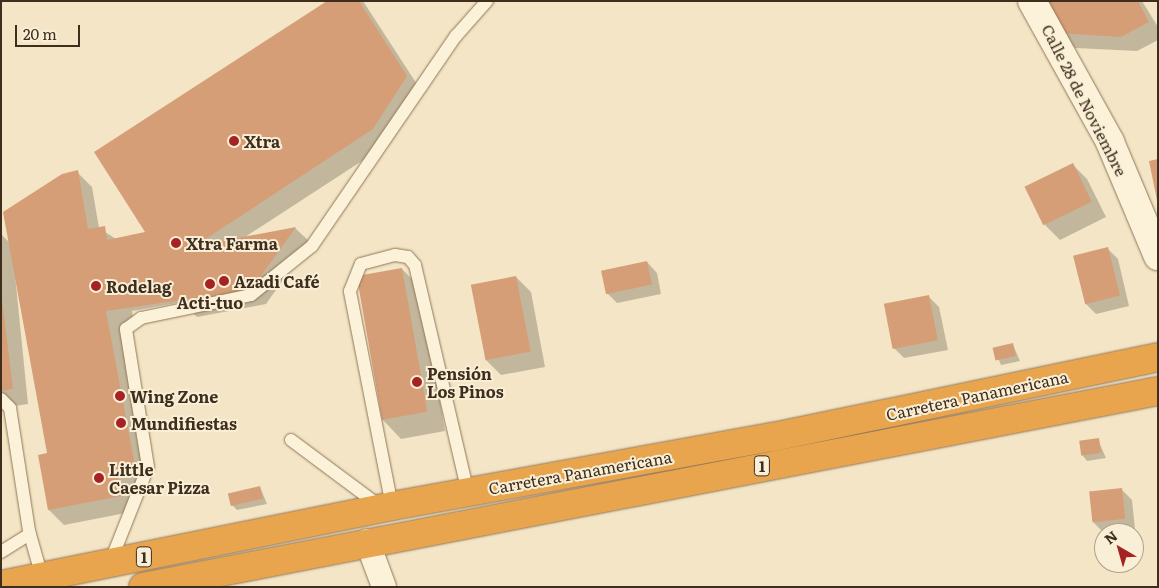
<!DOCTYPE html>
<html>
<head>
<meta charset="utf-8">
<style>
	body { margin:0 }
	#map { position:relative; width:1159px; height:588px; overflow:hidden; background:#f3e5c5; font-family:Literata,serif }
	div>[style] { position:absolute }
	.shadow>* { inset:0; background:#0003 }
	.building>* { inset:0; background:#d59e77; transform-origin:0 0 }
	.roads { filter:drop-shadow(0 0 1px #907659) drop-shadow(0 0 1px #907659) }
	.lane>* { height:12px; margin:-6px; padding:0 6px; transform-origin:6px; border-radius:6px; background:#fcf2da }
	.street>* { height:24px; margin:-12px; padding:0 12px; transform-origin:12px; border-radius:12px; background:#fcf2da }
	.secondary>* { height:28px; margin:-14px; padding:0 14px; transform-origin:14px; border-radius:14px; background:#fcf2da }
	.highway>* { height:28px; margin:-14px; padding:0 14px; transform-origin:14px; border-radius:14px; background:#e9a54e }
	.dots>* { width:14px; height:14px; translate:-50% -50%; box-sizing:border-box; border:2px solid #f9efd6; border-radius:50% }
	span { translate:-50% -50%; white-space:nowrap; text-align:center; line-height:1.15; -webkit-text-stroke:4px #f9efd6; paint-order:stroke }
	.shield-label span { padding:1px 4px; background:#f9efd6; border:1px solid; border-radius:4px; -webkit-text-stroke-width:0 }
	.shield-label { font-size:15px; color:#3f2e1e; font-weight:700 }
	.street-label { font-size:16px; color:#3f2e1e }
	.poi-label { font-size:16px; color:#3f2e1e; font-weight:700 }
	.left { translate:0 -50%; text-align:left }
	.frame { position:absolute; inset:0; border:2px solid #3f2e1e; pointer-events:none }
	.north { position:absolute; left:1094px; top:523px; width:50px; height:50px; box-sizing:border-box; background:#f9efd6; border:1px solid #afa28c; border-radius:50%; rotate:322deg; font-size:14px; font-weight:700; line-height:20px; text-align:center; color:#3f2e1e }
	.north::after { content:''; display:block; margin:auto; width:18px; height:22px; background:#a62223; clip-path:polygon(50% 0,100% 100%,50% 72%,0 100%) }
	.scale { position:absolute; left:15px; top:25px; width:65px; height:22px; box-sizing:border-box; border:2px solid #3f2e1e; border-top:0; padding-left:6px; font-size:15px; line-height:18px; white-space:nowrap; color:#3f2e1e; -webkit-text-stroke:4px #f9efd6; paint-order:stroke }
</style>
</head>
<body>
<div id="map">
	<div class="shadow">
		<i style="clip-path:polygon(329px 1px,363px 1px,422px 92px,388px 144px,245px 237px,295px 228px,310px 242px,266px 304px,197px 317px,182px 302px,132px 311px,134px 323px,121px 325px,149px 481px,131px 485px,136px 511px,64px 525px,49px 510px,48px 454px,15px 275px,28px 404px,1px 408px,1px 234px,9px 242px,77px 172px,92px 187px,99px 228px,116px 239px,145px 234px)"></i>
		<i style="clip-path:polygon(1045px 1px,1142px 1px,1158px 27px,1158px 40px,1137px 51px,1075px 48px,1059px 32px)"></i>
		<i style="clip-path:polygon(1072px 164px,1087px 179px,1106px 217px,1060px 240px,1045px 225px)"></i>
		<i style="clip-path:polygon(1108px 249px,1118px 259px,1129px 306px,1096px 314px,1085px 303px)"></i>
		<i style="clip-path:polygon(647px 262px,657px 273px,661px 294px,617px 303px,607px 293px)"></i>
		<i style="clip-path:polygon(402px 269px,421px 288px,445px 431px,401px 439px,383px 420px)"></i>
		<i style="clip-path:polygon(516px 277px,531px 292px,545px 367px,501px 375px,486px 360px)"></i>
		<i style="clip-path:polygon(929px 297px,939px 307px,948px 350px,904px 358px,894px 348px)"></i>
		<i style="clip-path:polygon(1013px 345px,1020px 361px,1001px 365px,994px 349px)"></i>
		<i style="clip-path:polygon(1098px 440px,1106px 458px,1087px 461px,1083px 456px)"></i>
		<i style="clip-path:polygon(260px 487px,267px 504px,237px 510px,232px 505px)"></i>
		<i style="clip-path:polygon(1122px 490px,1132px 500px,1135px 529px,1103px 532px,1093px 522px)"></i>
	</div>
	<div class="building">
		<i style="clip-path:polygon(327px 1px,359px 1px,407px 76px,373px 129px,195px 246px,296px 227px,251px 290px,106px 311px,135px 466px,117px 470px,121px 496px,48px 510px,38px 455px,47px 453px,3px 212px,62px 174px,78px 170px,88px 229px,105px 226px,107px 240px,145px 232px,94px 152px)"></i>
		<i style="clip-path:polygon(1041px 1px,1138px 1px,1149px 22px,1121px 37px,1058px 33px)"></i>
		<i style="clip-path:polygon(1158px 159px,1158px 200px,1157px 200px,1149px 161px)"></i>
		<i style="left:1073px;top:163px;width:43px;height:54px;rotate:64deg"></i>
		<i style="left:1108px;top:247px;width:50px;height:36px;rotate:76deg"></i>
		<i style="left:647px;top:261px;width:24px;height:47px;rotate:78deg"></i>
		<i style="left:402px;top:268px;width:146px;height:46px;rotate:80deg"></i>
		<i style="left:516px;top:276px;width:77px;height:46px;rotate:79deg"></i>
		<i style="clip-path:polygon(1px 292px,13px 389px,1px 391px)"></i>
		<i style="left:929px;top:295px;width:46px;height:46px;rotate:79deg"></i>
		<i style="left:1013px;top:343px;width:13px;height:21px;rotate:77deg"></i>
		<i style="left:1099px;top:438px;width:15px;height:20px;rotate:82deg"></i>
		<i style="left:260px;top:486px;width:13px;height:33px;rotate:77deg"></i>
		<i style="left:1122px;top:488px;width:31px;height:33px;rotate:84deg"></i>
	</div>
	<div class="roads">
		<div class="lane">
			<i style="left:1px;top:399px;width:13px;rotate:45deg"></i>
			<i style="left:10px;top:408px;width:124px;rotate:81.2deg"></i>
			<i style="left:29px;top:531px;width:48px;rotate:74.2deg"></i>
			<i style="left:291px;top:440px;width:112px;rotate:36.7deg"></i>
			<i style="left:392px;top:506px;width:219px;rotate:-101.1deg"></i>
			<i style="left:350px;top:291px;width:29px;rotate:-68deg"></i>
			<i style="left:361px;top:264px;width:35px;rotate:-15deg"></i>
			<i style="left:395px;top:255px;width:13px;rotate:9deg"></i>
			<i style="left:408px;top:257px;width:11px;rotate:49deg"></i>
			<i style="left:415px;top:265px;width:233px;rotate:76.9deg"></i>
			<i style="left:1px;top:552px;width:34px;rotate:-32deg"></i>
			<i style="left:110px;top:563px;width:103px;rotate:-68.4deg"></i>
			<i style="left:148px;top:467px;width:140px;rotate:-99.1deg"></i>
			<i style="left:126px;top:329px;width:19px;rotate:-36deg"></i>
			<i style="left:141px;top:318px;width:112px;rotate:-11.8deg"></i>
			<i style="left:251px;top:295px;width:78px;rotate:-38.8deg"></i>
			<i style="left:312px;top:246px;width:255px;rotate:-55.6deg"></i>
			<i style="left:456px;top:36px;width:47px;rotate:-48.5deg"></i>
		</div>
		<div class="street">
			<i style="left:367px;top:541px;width:49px;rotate:69.7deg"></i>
		</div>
		<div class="secondary">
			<i style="left:1032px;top:1px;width:161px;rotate:61deg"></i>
			<i style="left:1110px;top:142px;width:124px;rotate:67.2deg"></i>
		</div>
		<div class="highway">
			<i style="left:1px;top:585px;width:399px;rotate:-11.4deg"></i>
			<i style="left:392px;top:506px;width:387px;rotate:-10.3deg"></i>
			<i style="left:773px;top:437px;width:393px;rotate:-11.7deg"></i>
			<i style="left:143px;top:587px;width:1034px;rotate:-10.93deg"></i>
		</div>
	</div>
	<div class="dots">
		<i style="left:234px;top:141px;background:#a62223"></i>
		<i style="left:176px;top:243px;background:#a62223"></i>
		<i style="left:224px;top:281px;background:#a62223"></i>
		<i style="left:210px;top:284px;background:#a62223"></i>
		<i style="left:96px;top:286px;background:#a62223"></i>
		<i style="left:417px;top:382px;background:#a62223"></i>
		<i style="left:120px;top:396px;background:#a62223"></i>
		<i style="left:121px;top:423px;background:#a62223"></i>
		<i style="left:99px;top:478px;background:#a62223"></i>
	</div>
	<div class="shield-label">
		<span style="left:762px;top:466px">1</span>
		<span style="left:144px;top:557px">1</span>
	</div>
	<div class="street-label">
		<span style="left:1085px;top:100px;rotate:63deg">Calle 28 de Noviembre</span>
		<span style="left:977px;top:395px;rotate:-12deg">Carretera Panamericana</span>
		<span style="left:580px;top:472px;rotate:-10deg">Carretera Panamericana</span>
	</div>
	<div class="poi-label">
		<span class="left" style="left:244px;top:141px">Xtra</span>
		<span class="left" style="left:186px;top:243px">Xtra Farma</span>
		<span class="left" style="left:234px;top:281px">Azadi Café</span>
		<span class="left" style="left:106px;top:286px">Rodelag</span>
		<span style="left:210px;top:302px">Acti-tuo</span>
		<span class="left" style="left:427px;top:382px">Pensión<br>Los Pinos</span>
		<span class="left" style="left:130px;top:396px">Wing Zone</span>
		<span class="left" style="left:131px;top:423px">Mundifiestas</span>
		<span class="left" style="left:109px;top:478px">Little<br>Caesar Pizza</span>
	</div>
	<div class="frame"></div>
	<div class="north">N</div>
	<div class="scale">20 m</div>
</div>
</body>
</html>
